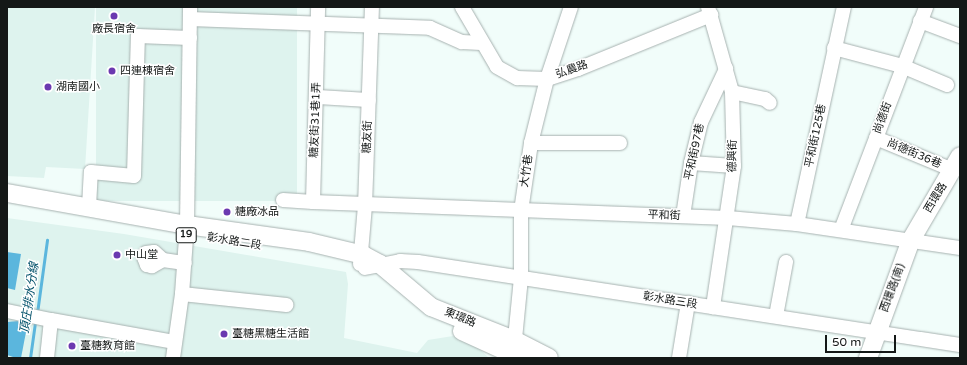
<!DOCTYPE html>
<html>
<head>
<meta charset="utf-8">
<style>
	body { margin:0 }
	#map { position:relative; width:967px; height:365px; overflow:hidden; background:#f1fdfa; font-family:"Varela Round","Noto Sans TC",sans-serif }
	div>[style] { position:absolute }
	.built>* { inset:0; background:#def3ee; transform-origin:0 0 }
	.water>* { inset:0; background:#5bb6dd }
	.stream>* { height:3px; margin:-1.5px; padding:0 1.5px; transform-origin:1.5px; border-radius:1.5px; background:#5bb6dd }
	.roads { filter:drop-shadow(0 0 1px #a7b2b0) drop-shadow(0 0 1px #a7b2b0) }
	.minor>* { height:14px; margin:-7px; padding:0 7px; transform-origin:7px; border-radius:7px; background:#fff }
	.major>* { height:18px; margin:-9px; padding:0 9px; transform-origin:9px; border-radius:9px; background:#fff }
	.dots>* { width:11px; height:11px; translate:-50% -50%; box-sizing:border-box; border:2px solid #fff; border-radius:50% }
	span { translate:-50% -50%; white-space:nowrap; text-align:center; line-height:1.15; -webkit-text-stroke:3px #fff; paint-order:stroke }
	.shield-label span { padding:1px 3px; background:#fff; border:1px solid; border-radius:3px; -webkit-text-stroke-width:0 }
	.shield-label { font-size:10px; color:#141817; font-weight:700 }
	.poi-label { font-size:11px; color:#141817 }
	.left { translate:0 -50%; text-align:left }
	.street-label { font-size:11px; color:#141817 }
	.water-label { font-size:12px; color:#00506a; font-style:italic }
	.frame { position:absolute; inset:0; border:8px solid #141817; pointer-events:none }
	.scale { position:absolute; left:825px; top:335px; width:71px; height:18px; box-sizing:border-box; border:2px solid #141817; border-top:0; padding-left:5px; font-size:12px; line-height:14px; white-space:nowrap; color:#141817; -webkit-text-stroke:3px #fff; paint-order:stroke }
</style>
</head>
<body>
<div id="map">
	<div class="built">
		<i style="clip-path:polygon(7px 7px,95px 7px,85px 169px,46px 167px,44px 178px,7px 176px)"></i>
		<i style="left:96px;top:7px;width:201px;height:194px"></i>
		<i style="clip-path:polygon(7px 218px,124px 234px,346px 272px,348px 284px,344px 338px,417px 353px,428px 340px,453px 336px,474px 344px,489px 358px,7px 358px)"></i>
	</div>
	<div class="water">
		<i style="clip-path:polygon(7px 252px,21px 254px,15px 290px,7px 288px)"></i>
		<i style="clip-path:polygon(18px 321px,26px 332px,21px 358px,16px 358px,7px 355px,7px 322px)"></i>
	</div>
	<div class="stream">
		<i style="left:37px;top:313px;width:74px;rotate:-82.2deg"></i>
		<i style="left:30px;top:358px;width:37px;rotate:-82deg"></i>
	</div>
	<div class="roads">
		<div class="minor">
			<i style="left:462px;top:7px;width:69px;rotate:59.7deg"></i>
			<i style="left:497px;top:67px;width:23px;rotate:29deg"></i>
			<i style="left:517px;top:78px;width:30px;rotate:2deg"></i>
			<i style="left:547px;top:79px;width:33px;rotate:-18deg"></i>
			<i style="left:578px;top:69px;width:144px;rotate:-22.1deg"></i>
			<i style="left:708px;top:7px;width:88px;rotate:74.2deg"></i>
			<i style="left:732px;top:92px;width:74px;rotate:88.5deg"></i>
			<i style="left:734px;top:166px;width:143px;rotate:98.5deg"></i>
			<i style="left:190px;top:19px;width:240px;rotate:2.1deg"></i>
			<i style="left:430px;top:28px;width:35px;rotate:24deg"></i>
			<i style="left:462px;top:42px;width:19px;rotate:3deg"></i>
			<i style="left:920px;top:21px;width:43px;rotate:20.6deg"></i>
			<i style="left:834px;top:48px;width:70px;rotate:14.8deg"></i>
			<i style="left:902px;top:66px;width:49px;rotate:22.9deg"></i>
			<i style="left:732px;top:92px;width:34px;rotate:12deg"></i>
			<i style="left:765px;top:99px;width:6px;rotate:39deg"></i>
			<i style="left:317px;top:97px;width:52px;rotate:3.3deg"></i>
			<i style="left:876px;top:138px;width:83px;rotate:22.6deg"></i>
			<i style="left:531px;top:143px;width:89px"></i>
			<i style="left:691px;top:163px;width:43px;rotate:4deg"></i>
			<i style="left:283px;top:200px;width:30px;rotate:4deg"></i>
			<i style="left:313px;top:202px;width:195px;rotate:-88.5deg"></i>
			<i style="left:313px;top:202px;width:415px;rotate:2.2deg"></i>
			<i style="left:728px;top:218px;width:69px;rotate:5deg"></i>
			<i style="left:797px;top:224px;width:165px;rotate:8.4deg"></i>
			<i style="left:89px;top:207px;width:35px;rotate:-87deg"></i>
			<i style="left:91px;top:172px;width:43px;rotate:5.3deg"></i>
			<i style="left:134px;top:176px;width:140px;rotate:-88.4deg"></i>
			<i style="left:138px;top:36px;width:52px;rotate:2.2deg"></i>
			<i style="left:683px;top:216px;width:54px;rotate:-81.4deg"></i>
			<i style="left:691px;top:163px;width:42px;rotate:-76.3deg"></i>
			<i style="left:701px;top:122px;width:59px;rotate:-64.7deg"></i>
			<i style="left:797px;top:224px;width:222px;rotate:-77.8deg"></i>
			<i style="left:841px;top:230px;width:239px;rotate:-69.1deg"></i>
			<i style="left:163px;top:260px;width:13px;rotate:151deg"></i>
			<i style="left:152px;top:266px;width:5px;rotate:-169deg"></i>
			<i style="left:147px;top:265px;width:9px;rotate:-111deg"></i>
			<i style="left:144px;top:257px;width:4px;rotate:-63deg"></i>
			<i style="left:146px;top:253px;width:8px;rotate:-7deg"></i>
			<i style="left:154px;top:252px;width:12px;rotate:42deg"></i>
			<i style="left:163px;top:260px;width:22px;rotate:8deg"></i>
			<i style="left:360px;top:264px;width:58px;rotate:-85.1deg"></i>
			<i style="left:365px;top:206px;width:199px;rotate:-88deg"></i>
			<i style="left:365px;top:268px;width:36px;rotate:-11deg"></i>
			<i style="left:400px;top:261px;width:18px;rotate:3deg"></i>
			<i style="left:418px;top:262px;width:548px;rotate:8.71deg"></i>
			<i style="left:182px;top:294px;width:105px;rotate:6deg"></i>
			<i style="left:7px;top:311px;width:45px;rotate:11.6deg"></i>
			<i style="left:776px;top:316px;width:55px;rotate:-79.5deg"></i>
			<i style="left:514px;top:349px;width:71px;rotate:-84.4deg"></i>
			<i style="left:521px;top:278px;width:67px;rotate:-90deg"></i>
			<i style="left:521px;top:211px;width:69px;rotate:-81.6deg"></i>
			<i style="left:531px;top:143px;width:66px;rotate:-76deg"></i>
			<i style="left:547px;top:79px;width:76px;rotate:-71.6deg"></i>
			<i style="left:47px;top:358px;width:38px;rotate:-84deg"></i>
			<i style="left:51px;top:320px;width:126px;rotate:10.1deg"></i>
			<i style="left:173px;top:358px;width:65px;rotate:-82deg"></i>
			<i style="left:182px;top:294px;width:69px;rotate:-85.9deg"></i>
			<i style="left:187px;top:225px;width:218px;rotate:-89.2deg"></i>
			<i style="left:679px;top:358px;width:56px;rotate:-80.7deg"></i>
		</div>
		<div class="major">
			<i style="left:7px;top:193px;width:183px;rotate:10.1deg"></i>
			<i style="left:187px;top:225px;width:123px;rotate:7.9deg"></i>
			<i style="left:309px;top:242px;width:56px;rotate:13.5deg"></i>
			<i style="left:363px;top:255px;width:19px;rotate:28deg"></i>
			<i style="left:380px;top:264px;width:67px;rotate:40.1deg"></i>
			<i style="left:431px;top:307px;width:89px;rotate:21.7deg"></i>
			<i style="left:514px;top:340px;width:39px;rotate:27deg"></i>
			<i style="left:462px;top:331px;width:65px;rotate:24.6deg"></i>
			<i style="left:868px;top:358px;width:126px;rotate:-70deg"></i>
			<i style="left:911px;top:240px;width:97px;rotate:-59.7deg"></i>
		</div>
	</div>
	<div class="dots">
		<i style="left:114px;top:16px;background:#6b39b0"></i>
		<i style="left:112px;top:71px;background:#6b39b0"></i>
		<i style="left:48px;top:87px;background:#6b39b0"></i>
		<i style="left:227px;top:212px;background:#6b39b0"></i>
		<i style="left:117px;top:255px;background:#6b39b0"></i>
		<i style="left:224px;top:334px;background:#6b39b0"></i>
		<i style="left:72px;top:346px;background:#6b39b0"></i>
	</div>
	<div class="shield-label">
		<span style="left:186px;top:235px">19</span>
	</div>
	<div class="poi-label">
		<span style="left:114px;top:29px">廠長宿舍</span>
		<span class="left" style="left:120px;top:71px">四連棟宿舍</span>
		<span class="left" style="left:56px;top:87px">湖南國小</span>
		<span class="left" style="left:235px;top:212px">糖廠冰品</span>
		<span class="left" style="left:125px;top:255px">中山堂</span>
		<span class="left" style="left:232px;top:334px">臺糖黑糖生活館</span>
		<span class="left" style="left:80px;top:346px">臺糖教育館</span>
	</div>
	<div class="street-label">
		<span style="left:572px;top:70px;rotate:-19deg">弘農路</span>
		<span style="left:883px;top:118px;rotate:-70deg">尚德街</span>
		<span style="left:316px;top:120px;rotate:-88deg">糖友街31巷1弄</span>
		<span style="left:816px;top:136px;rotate:-78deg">平和街125巷</span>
		<span style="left:368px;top:137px;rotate:-88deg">糖友街</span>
		<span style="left:695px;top:152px;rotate:-78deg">平和街97巷</span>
		<span style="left:914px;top:154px;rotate:23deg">尚德街36巷</span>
		<span style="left:733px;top:156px;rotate:-89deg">德興街</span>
		<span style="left:527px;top:171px;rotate:-82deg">大竹巷</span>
		<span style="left:936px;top:198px;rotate:-59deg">西環路</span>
		<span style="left:664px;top:216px;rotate:2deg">平和街</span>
		<span style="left:234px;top:242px;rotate:9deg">彰水路二段</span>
		<span style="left:893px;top:288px;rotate:-70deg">西環路(南)</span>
		<span style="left:670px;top:301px;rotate:9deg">彰水路三段</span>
		<span style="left:460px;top:318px;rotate:22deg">東環路</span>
	</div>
	<div class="water-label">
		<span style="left:30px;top:298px;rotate:-82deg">頂庄排水分線</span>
	</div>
	<div class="frame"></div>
	<div class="scale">50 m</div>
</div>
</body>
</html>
